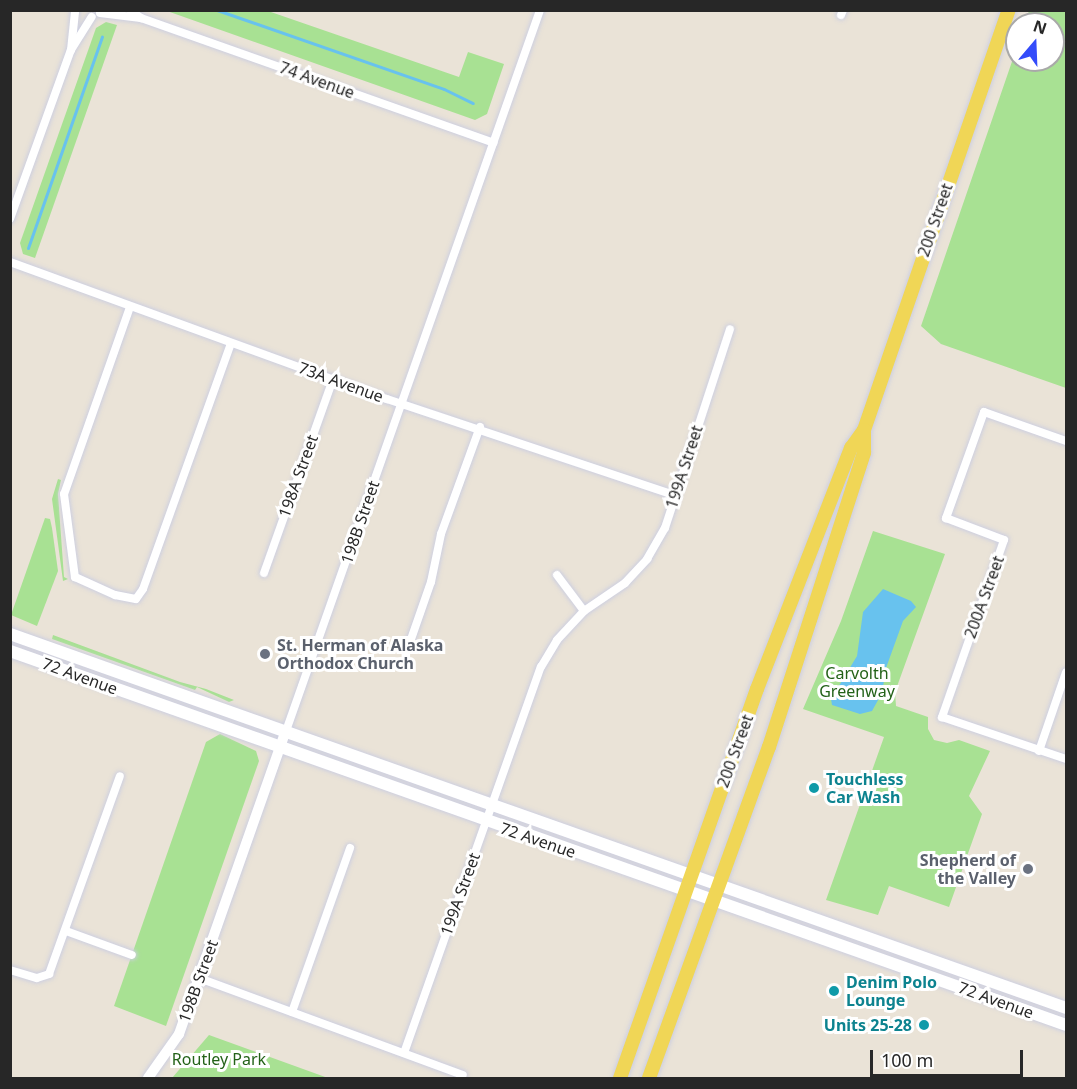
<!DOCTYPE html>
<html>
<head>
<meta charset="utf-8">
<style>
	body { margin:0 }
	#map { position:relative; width:1077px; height:1089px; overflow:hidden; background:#eae3d7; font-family:"Noto Sans",sans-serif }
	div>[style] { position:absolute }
	.green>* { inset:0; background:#a8e193 }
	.water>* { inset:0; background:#68c2ee }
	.stream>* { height:3px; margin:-1.5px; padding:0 1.5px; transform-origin:1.5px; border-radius:1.5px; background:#68c2ee }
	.roads { filter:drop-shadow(0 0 2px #cdcfe0) drop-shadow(0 0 2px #cdcfe0) }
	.minor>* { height:8px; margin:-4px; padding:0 4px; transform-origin:4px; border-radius:4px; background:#fff }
	.tertiary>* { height:10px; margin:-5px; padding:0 5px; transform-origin:5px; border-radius:5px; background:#fff }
	.secondary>* { height:12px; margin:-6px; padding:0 6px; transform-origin:6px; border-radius:6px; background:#fff }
	.primary>* { height:14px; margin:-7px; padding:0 7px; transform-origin:7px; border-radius:7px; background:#f0d656 }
	.dots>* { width:16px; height:16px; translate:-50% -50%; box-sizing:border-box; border:3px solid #fff; border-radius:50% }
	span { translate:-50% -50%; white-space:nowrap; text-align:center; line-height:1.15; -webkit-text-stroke:6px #fff; paint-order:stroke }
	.street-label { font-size:16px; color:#272727 }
	.worship-label { font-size:16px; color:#5b616d; font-weight:700 }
	.left { translate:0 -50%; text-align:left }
	.right { translate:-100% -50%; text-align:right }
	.park-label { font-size:16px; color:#236218 }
	.culture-label { font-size:16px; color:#0d838f; font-weight:700 }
	.frame { position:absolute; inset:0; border:12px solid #272727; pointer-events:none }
	.north { position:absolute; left:1005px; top:12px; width:60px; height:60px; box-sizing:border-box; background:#fff; border:2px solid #a9a9a9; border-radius:50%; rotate:19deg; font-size:16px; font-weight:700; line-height:24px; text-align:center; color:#272727 }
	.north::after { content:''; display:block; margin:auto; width:21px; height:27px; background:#344cfa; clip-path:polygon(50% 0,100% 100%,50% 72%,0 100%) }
	.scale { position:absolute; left:870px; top:1050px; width:153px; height:27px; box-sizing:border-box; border:3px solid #272727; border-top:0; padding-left:8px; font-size:18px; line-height:21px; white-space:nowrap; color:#272727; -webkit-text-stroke:4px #fff; paint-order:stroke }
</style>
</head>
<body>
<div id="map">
	<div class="green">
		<i style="clip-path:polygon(167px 11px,268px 11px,459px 77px,468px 52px,504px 64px,487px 114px,475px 120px)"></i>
		<i style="clip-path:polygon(1029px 11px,1066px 11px,1066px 388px,941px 344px,921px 326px,1017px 47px,1017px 60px,1053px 60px,1053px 24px,1025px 24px)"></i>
		<i style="clip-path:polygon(106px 22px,117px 25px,35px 258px,23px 254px,20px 243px,96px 28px)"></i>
		<i style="clip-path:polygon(58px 479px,61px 480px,58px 494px,64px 577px,68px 579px,63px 581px,52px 499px)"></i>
		<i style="clip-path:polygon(45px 518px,50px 519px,52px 528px,58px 571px,37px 626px,11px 615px)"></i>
		<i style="clip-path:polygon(873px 531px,945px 554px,895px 692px,896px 706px,928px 717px,928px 729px,934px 740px,947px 743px,959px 740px,990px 751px,969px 796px,982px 814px,949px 907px,889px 886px,878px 915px,826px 900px,884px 737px,803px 709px,841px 621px)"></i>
		<i style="clip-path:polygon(53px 635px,180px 682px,206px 689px,234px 700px,229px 702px,197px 687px,195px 690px,52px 639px)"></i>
		<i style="clip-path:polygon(220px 734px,256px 751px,259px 761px,166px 1026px,114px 1006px,206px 742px)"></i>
		<i style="clip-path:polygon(209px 1035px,328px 1078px,172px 1078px)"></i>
	</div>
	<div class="water">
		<i style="clip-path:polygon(883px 589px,911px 601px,916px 607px,903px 621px,886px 668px,882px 693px,872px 711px,860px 714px,832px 705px,831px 699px,857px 656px,863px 612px)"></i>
	</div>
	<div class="stream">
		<i style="left:217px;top:10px;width:240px;rotate:19.2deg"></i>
		<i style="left:444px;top:89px;width:32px;rotate:26deg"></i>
		<i style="left:28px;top:248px;width:224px;rotate:-70.7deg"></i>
	</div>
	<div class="roads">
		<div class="minor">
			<i style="left:130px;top:10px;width:14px;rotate:36deg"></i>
			<i style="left:141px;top:18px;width:374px;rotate:19.5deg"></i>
			<i style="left:100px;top:13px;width:41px;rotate:7deg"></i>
			<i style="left:841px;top:15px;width:5px;rotate:-68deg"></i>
			<i style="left:71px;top:50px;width:39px;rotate:-84deg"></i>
			<i style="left:10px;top:219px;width:180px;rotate:-70.2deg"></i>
			<i style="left:71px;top:50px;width:39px;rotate:-58deg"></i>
			<i style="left:10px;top:262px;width:401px;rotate:20deg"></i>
			<i style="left:387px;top:399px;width:303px;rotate:18.5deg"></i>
			<i style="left:130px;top:307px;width:198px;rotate:109.4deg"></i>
			<i style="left:64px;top:494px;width:84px;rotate:82.5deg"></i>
			<i style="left:75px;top:577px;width:44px;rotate:24.2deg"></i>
			<i style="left:115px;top:595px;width:21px;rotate:11deg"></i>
			<i style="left:136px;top:599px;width:12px;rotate:-55deg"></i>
			<i style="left:143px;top:589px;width:261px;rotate:-70.3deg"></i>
			<i style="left:1066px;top:441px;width:87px;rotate:-160.5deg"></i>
			<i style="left:984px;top:412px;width:113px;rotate:109.7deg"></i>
			<i style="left:946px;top:518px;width:62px;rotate:20.8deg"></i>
			<i style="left:1004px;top:540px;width:188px;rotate:109.3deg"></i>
			<i style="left:942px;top:717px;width:131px;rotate:18.7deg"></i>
			<i style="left:264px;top:573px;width:206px;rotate:-70.4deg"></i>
			<i style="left:557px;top:575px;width:45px;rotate:53.1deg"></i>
			<i style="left:409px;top:645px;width:67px;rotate:-70.8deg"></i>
			<i style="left:431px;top:582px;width:49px;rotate:-78.2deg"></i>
			<i style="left:441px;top:534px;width:114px;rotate:-70deg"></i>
			<i style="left:286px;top:731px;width:764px;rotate:-70.59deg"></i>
			<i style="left:1039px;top:751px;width:83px;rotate:-71.1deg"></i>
			<i style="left:66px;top:931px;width:70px;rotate:20deg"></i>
			<i style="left:10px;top:970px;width:28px;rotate:17deg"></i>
			<i style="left:37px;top:978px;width:13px;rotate:-18deg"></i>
			<i style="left:49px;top:974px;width:210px;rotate:-70.3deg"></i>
			<i style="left:199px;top:978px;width:281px;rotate:20.2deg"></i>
			<i style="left:292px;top:1012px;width:174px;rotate:-70.5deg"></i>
			<i style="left:404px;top:1053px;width:410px;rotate:-70.5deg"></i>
			<i style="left:541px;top:667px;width:31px;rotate:-59deg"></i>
			<i style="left:557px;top:640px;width:40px;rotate:-47deg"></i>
			<i style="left:584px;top:611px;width:50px;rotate:-34.3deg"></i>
			<i style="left:625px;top:583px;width:33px;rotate:-47deg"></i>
			<i style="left:647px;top:559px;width:36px;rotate:-60deg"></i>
			<i style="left:665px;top:528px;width:209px;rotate:-71.9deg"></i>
		</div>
		<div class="tertiary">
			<i style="left:148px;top:1078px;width:54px;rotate:-54.8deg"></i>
			<i style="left:179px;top:1034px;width:321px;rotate:-70.6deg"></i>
		</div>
		<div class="secondary">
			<i style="left:10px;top:634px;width:1120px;rotate:19.5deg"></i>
			<i style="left:10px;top:651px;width:1120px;rotate:19.5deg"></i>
		</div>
		<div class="primary">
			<i style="left:620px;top:1078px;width:412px;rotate:-70.6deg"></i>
			<i style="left:757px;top:689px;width:259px;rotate:-68.7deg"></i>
			<i style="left:851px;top:448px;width:22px;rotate:-54deg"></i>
			<i style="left:864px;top:430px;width:444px;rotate:-71deg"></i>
			<i style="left:649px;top:1078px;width:352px;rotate:-70.1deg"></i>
			<i style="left:769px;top:747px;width:310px;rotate:-72.1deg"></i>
			<i style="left:864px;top:452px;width:22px;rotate:-90deg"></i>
		</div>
	</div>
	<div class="dots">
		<i style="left:265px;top:654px;background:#6b7280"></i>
		<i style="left:814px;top:788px;background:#0f9aa8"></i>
		<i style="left:1028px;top:869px;background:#6b7280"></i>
		<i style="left:834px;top:991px;background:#0f9aa8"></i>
		<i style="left:924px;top:1025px;background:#0f9aa8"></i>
	</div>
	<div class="street-label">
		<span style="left:317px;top:80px;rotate:20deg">74 Avenue</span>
		<span style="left:935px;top:220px;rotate:-71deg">200 Street</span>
		<span style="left:341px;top:382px;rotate:20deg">73A Avenue</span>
		<span style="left:684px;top:467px;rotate:-72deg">199A Street</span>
		<span style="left:298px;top:476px;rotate:-70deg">198A Street</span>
		<span style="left:360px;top:522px;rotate:-71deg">198B Street</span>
		<span style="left:984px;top:597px;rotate:-70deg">200A Street</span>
		<span style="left:80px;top:676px;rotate:20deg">72 Avenue</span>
		<span style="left:735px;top:751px;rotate:-70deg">200 Street</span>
		<span style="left:538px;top:840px;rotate:19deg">72 Avenue</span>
		<span style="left:460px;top:894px;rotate:-70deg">199A Street</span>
		<span style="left:198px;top:981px;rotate:-70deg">198B Street</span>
		<span style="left:996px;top:1000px;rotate:20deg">72 Avenue</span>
	</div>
	<div class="worship-label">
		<span class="left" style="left:277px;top:654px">St. Herman of Alaska<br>Orthodox Church</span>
		<span class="right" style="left:1016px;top:869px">Shepherd of<br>the Valley</span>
	</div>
	<div class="park-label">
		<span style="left:857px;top:682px">Carvolth<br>Greenway</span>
		<span style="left:219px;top:1059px">Routley Park</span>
	</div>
	<div class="culture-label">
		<span class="left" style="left:826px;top:788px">Touchless<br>Car Wash</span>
		<span class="left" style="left:846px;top:991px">Denim Polo<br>Lounge</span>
		<span class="right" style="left:912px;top:1025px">Units 25-28</span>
	</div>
	<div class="frame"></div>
	<div class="north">N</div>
	<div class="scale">100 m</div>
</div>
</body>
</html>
